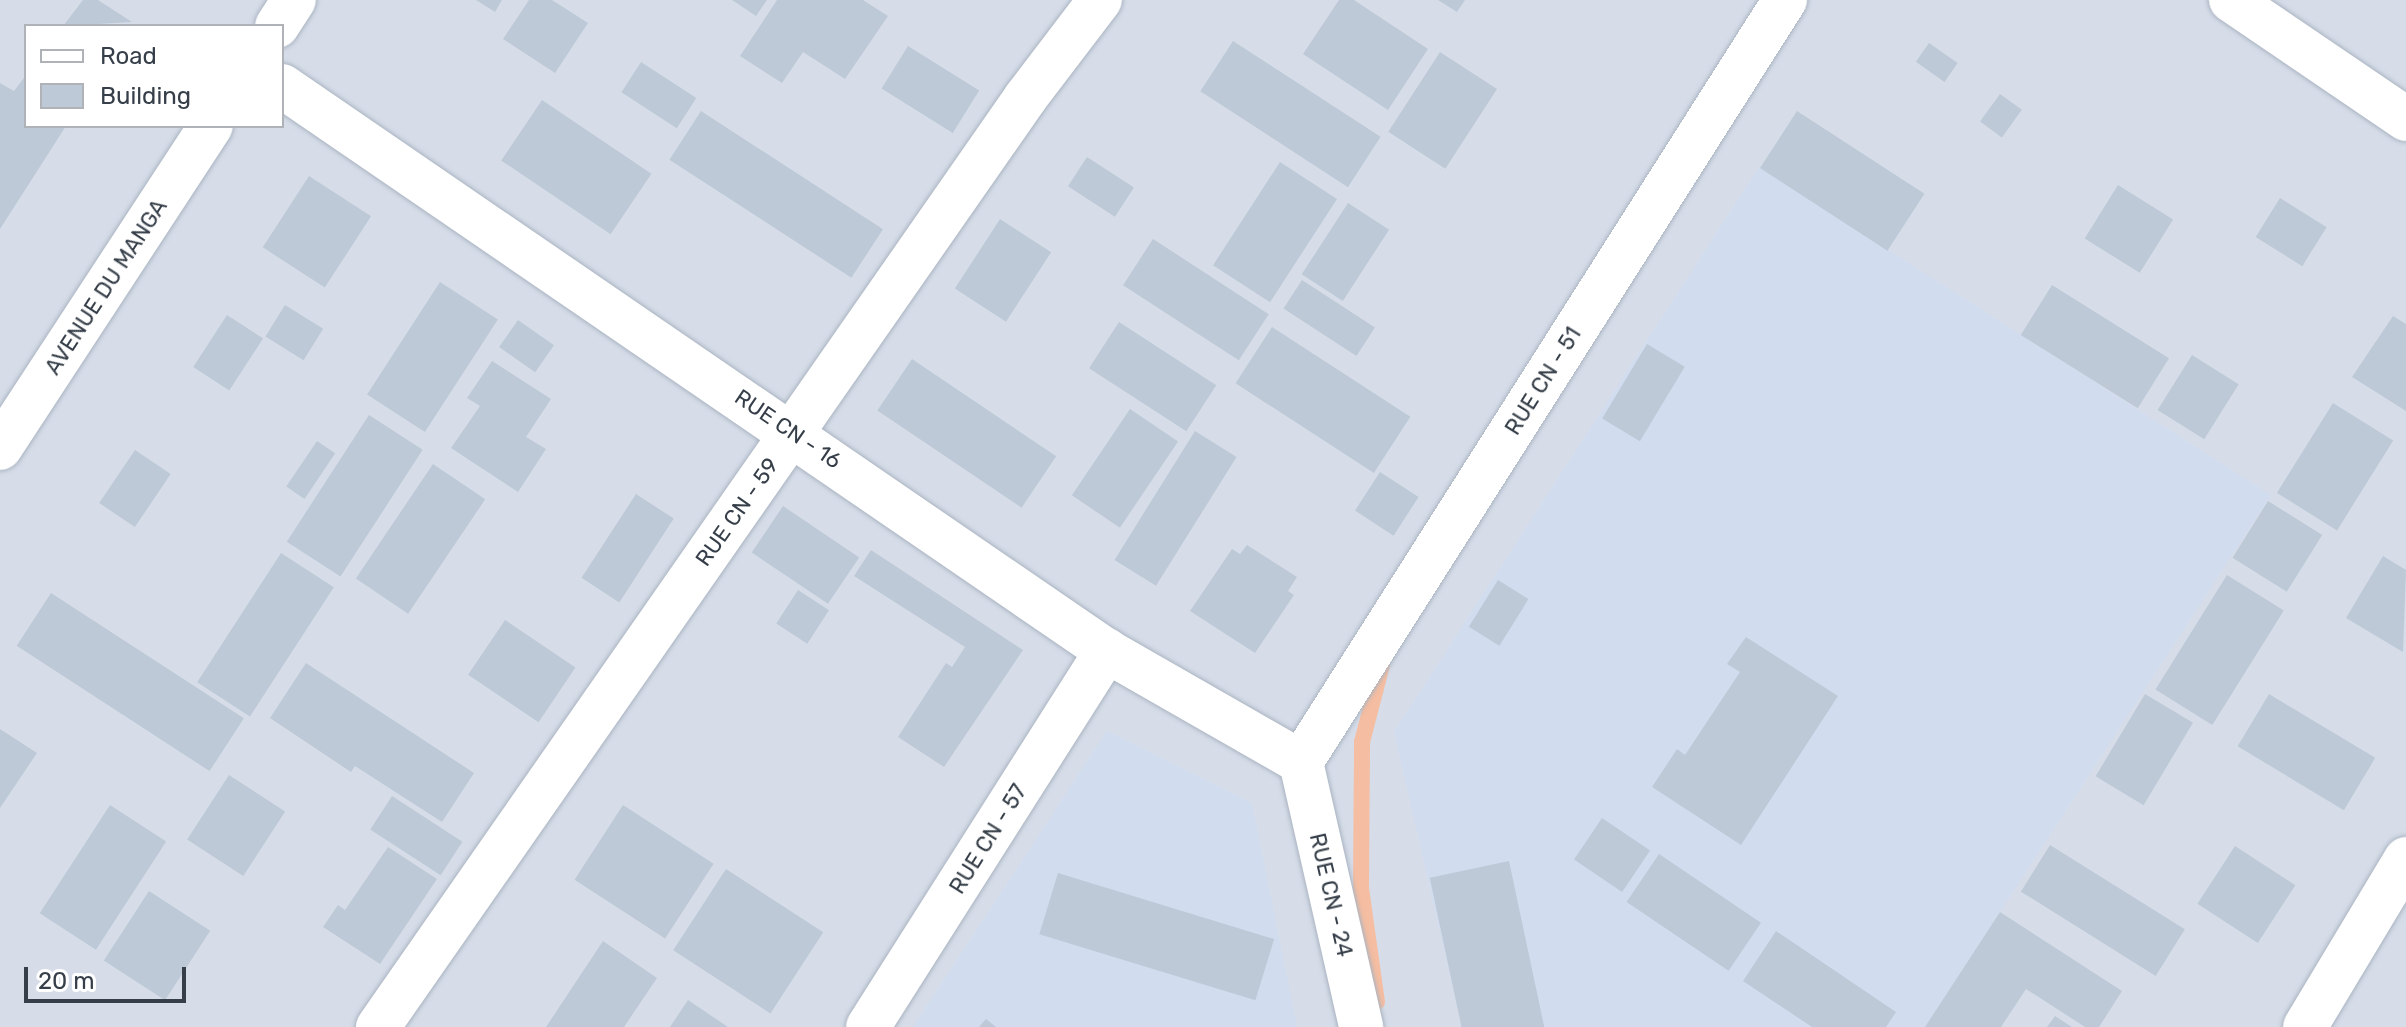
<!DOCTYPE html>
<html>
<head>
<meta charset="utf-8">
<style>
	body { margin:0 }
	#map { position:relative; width:2406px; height:1027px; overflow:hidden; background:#e8edf5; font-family:Rubik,sans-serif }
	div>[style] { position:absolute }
	.residential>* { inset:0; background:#d6dde9 }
	.education>* { inset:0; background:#d1dcef }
	.stream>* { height:16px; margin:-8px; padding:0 8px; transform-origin:8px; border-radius:8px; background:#f5bda1 }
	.building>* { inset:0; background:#bdc9d7; transform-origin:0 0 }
	.roads { filter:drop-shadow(0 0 2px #aab4c1) drop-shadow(0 0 2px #aab4c1) }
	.minor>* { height:44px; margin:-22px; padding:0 22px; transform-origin:22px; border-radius:22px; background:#fff }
	.tertiary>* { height:44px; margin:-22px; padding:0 22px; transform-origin:22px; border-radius:22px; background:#fff }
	span { translate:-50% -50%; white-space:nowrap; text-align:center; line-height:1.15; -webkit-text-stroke:6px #fff; paint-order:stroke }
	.street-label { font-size:22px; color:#363f49 }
	.legend { position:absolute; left:24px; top:24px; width:260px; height:104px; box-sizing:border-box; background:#fff; border:2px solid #afb2b6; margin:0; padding:10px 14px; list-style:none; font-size:24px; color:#363f49 }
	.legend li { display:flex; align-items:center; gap:16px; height:40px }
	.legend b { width:40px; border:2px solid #afb2b6 }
	.scale { position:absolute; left:24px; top:967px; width:162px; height:36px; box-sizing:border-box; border:4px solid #363f49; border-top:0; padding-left:10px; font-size:24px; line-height:28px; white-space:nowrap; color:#363f49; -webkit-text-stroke:6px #fff; paint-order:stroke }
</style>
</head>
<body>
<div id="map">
	<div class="residential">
		<i style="clip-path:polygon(evenodd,0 0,2406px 0,2406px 1027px,0 1027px,0 0,26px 26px,282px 26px,282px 126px,26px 126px,26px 26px)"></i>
	</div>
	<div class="education">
		<i style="clip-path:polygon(1759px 167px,2271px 495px,1925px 1027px,1462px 1027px,1394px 732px)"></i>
		<i style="clip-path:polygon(1107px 731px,1252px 803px,1297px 1027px,913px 1027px)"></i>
	</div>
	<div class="stream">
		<i style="left:1377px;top:1002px;width:115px;rotate:-98deg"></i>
		<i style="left:1361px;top:888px;width:146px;rotate:-89.6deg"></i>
		<i style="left:1362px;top:742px;width:80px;rotate:-75.4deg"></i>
	</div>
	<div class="building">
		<i style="clip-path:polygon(83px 0,98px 0,132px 22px,63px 26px)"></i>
		<i style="clip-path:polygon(476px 0,502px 0,495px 12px)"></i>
		<i style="clip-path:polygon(529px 0,552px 0,588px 23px,555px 73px,503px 39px)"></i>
		<i style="clip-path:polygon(732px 0,767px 0,756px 16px)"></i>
		<i style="clip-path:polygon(777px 0,863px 0,888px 16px,845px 79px,803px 52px,782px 83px,740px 56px)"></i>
		<i style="clip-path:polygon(1339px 0,1354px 0,1428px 49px,1388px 110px,1303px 54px)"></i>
		<i style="clip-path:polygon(1438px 0,1465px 0,1457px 12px)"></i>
		<i style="left:1233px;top:41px;width:176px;height:60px;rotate:33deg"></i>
		<i style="left:1929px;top:43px;width:35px;height:23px;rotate:35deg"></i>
		<i style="left:908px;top:46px;width:84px;height:50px;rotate:32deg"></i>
		<i style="left:1440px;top:52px;width:68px;height:95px;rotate:33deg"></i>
		<i style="left:641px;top:62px;width:66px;height:36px;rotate:33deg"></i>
		<i style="clip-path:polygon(26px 75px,26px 126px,66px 126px,0 229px,0 83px,14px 91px)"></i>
		<i style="left:2000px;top:94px;width:27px;height:34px;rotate:36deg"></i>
		<i style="left:542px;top:100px;width:132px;height:73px;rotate:34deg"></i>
		<i style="left:701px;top:111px;width:217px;height:58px;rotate:33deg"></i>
		<i style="left:1797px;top:111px;width:152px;height:68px;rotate:33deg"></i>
		<i style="left:1087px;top:157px;width:56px;height:35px;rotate:33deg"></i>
		<i style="left:1280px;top:162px;width:68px;height:123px;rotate:33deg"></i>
		<i style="left:309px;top:176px;width:74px;height:85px;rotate:33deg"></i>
		<i style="left:2118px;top:185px;width:65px;height:63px;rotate:32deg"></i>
		<i style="left:2280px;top:198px;width:55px;height:46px;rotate:32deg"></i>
		<i style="left:1348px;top:203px;width:49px;height:85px;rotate:33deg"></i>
		<i style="left:1000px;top:219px;width:61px;height:83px;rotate:33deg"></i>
		<i style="left:1153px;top:239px;width:138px;height:55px;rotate:33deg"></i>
		<i style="left:1302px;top:280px;width:87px;height:34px;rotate:33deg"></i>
		<i style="left:440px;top:282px;width:69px;height:134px;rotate:33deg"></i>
		<i style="left:2052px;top:285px;width:138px;height:59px;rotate:32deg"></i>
		<i style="left:285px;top:305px;width:45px;height:37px;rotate:32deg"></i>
		<i style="left:227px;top:315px;width:43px;height:62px;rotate:33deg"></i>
		<i style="clip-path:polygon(2393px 316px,2406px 324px,2406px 411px,2352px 377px)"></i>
		<i style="left:518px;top:320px;width:44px;height:33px;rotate:35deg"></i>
		<i style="left:1119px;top:322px;width:116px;height:55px;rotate:33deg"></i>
		<i style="left:1272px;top:327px;width:165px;height:67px;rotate:33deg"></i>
		<i style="left:1647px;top:344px;width:44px;height:87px;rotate:31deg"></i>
		<i style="left:2192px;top:355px;width:55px;height:65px;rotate:32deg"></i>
		<i style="left:912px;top:359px;width:174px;height:62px;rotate:34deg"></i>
		<i style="clip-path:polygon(492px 361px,551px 399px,526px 437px,546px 449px,518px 492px,451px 448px,480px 406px,467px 398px)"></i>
		<i style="left:2333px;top:403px;width:71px;height:106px;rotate:32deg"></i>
		<i style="left:1130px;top:409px;width:58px;height:104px;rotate:34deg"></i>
		<i style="left:369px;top:415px;width:64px;height:151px;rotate:33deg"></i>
		<i style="left:1195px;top:431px;width:49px;height:152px;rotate:32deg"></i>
		<i style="left:317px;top:441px;width:22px;height:55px;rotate:34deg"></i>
		<i style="left:135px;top:450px;width:43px;height:64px;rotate:34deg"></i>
		<i style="left:433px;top:464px;width:63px;height:138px;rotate:34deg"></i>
		<i style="left:1380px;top:472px;width:46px;height:46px;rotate:33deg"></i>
		<i style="left:636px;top:494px;width:45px;height:100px;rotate:33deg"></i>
		<i style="left:2268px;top:501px;width:64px;height:67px;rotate:32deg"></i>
		<i style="left:783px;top:506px;width:92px;height:56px;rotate:34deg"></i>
		<i style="clip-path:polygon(1247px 545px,1297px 577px,1288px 591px,1294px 595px,1255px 653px,1190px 611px,1232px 549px,1240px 554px)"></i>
		<i style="clip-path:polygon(871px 550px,1023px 650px,944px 767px,898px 737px,946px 663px,952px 667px,965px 647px,854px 576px)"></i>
		<i style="left:281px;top:553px;width:63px;height:154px;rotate:33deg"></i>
		<i style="clip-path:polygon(2383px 556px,2406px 570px,2403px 652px,2346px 618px)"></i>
		<i style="left:2227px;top:575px;width:67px;height:135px;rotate:32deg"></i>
		<i style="left:1498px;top:580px;width:36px;height:55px;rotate:32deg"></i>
		<i style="left:798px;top:590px;width:37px;height:40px;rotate:33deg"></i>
		<i style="left:51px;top:593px;width:230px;height:63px;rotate:33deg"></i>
		<i style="left:505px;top:620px;width:85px;height:66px;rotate:34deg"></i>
		<i style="clip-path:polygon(1746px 637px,1838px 696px,1741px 845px,1652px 787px,1677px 749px,1685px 755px,1740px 672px,1727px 664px)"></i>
		<i style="clip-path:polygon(306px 663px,474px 773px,442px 822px,355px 766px,351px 772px,270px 718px)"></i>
		<i style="left:2145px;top:694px;width:56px;height:96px;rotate:31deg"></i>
		<i style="left:2269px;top:694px;width:124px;height:61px;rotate:31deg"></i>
		<i style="clip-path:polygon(0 729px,37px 753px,0 808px)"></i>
		<i style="left:229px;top:775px;width:67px;height:77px;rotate:33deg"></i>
		<i style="left:392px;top:796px;width:84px;height:40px;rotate:33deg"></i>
		<i style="left:110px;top:805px;width:67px;height:129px;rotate:33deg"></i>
		<i style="left:623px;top:805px;width:108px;height:89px;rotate:33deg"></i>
		<i style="left:1602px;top:818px;width:58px;height:50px;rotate:34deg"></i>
		<i style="left:2050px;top:845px;width:159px;height:55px;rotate:32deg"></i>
		<i style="left:2235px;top:846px;width:72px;height:69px;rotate:33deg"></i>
		<i style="clip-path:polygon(388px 847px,437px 879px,380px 964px,323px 927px,338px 905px,345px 910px)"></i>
		<i style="left:1659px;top:854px;width:123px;height:58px;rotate:34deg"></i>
		<i style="left:1509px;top:861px;width:170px;height:81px;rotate:78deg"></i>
		<i style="left:726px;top:869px;width:116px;height:97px;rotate:33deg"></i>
		<i style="left:1058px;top:873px;width:226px;height:64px;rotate:17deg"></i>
		<i style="left:149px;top:891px;width:73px;height:83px;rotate:33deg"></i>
		<i style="clip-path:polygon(2000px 912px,2122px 991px,2099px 1027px,2085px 1027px,2026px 989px,2001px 1027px,1925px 1027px)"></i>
		<i style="clip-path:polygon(1776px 931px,1896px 1012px,1886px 1027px,1812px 1027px,1743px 981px)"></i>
		<i style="clip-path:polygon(603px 941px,657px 978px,624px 1027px,546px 1027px)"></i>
		<i style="clip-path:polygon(688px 1000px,728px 1027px,670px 1027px)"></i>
		<i style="clip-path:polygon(2055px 1016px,2072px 1027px,2047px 1027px)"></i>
		<i style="clip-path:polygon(986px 1019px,996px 1027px,979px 1027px)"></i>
	</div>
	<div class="roads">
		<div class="minor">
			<i style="left:2231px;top:0;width:212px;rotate:34.2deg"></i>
			<i style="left:282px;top:86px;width:1000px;rotate:34.41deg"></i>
			<i style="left:1107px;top:651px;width:224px;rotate:29.8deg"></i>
			<i style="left:1301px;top:762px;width:903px;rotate:-57.58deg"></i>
			<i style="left:1301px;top:762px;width:272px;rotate:77.2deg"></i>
			<i style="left:378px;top:1027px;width:1133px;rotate:-55.13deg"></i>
			<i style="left:1026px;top:97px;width:122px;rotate:-52.7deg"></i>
			<i style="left:868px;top:1027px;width:446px;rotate:-57.6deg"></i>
			<i style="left:2305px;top:1027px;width:196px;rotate:-59deg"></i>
		</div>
		<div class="tertiary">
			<i style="left:277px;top:26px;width:31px;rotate:-57deg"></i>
			<i style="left:0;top:448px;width:385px;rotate:-56.8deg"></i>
		</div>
	</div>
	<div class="street-label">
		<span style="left:106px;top:287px;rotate:-57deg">AVENUE DU MANGA</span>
		<span style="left:1543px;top:381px;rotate:-58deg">RUE CN - 51</span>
		<span style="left:788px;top:429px;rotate:34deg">RUE CN - 16</span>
		<span style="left:737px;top:512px;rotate:-55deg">RUE CN - 59</span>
		<span style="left:988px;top:839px;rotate:-58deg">RUE CN - 57</span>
		<span style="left:1331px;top:895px;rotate:77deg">RUE CN - 24</span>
	</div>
	<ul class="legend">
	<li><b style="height:10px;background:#fff"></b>Road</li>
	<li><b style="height:22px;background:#bdc9d7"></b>Building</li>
	</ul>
	<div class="scale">20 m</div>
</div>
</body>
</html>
